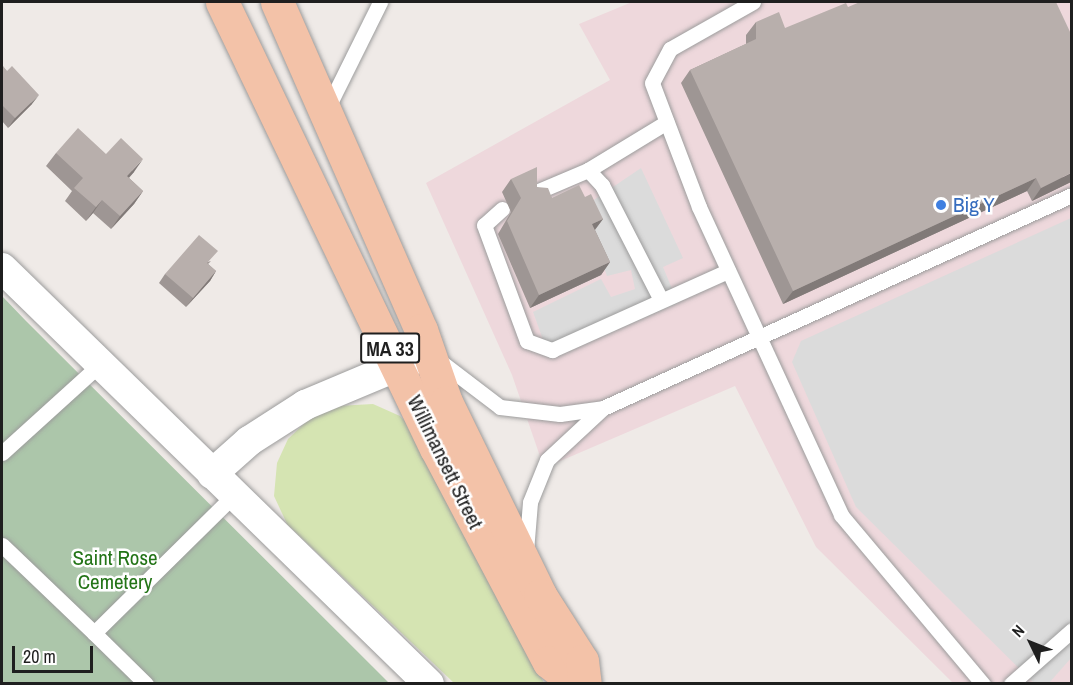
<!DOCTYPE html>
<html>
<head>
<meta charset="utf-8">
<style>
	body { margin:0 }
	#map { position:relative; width:1073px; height:685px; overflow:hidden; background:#efeae7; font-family:"Archivo Narrow",sans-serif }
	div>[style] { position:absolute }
	.commercial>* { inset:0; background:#eed8dc }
	.grass>* { inset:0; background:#d5e4b2 }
	.cemetery>* { inset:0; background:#acc6aa }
	.parking>* { inset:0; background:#dbdbdb }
	.roads { filter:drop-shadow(0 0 2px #9c9c9c) drop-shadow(0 0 2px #9c9c9c) }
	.lane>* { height:15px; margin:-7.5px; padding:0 7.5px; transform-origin:7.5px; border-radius:7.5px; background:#fff }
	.street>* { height:30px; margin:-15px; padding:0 15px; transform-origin:15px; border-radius:15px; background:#fff }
	.primary>* { height:33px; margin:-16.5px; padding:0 16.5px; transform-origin:16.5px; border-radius:16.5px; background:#f3c2a8 }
	.wall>* { inset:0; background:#9e9694 }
	.shaded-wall>* { inset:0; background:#817a78 }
	.building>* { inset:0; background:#b8afac }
	.dots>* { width:16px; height:16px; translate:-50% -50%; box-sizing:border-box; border:3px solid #fff; border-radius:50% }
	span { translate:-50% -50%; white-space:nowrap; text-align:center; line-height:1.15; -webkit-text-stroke:5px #fff; paint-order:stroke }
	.shield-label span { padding:2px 4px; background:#fff; border:2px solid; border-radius:4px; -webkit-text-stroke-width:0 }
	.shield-label { font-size:20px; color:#1f1f1f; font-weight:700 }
	.shop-label { font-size:21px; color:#366cbe }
	.left { translate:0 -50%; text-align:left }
	.street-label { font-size:21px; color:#1f1f1f }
	.park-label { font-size:21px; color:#237417 }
	.frame { position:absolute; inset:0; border:3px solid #1f1f1f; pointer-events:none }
	.north { position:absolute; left:1001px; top:613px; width:60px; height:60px; -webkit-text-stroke:4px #fff; paint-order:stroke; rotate:313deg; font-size:16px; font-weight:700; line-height:24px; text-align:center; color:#1f1f1f }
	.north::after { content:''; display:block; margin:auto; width:21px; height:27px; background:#1f1f1f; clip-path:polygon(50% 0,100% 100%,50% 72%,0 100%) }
	.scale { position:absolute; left:12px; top:646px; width:81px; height:27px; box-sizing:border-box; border:3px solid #1f1f1f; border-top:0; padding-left:8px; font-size:18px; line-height:21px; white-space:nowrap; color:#1f1f1f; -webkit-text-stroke:4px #fff; paint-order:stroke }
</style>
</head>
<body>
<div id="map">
	<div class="commercial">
		<i style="clip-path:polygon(632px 2px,1071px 2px,1070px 684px,953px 683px,816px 547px,735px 386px,544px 468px,512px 375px,426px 183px,610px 80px,579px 24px)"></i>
	</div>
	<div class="grass">
		<i style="clip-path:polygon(373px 404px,400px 416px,421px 438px,544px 683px,454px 683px,287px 524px,274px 496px,277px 463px,288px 439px,309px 419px,337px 406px)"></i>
	</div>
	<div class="cemetery">
		<i style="clip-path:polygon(2px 296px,26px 321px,389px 683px,2px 683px)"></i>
	</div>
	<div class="parking">
		<i style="clip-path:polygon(641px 168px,683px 258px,663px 267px,678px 303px,550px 359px,533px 312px,601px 279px,611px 297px,635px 289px,631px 270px,607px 276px,582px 208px)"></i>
		<i style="clip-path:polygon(1071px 218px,1072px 657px,1049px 683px,1034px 683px,856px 507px,792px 362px,801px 341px)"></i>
	</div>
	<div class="roads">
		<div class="lane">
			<i style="left:753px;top:2px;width:95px;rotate:150.5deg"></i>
			<i style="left:670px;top:49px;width:38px;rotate:118deg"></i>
			<i style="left:652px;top:83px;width:133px;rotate:69.2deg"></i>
			<i style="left:699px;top:207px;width:339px;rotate:65.2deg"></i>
			<i style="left:841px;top:515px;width:221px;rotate:50deg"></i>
			<i style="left:326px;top:111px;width:122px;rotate:-63.6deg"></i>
			<i style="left:588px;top:170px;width:21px;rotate:47deg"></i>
			<i style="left:602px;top:185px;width:129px;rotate:62.8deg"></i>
			<i style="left:534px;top:193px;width:59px;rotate:-23.1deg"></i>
			<i style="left:588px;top:170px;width:92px;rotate:-31.3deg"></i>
			<i style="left:502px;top:209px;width:24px;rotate:138deg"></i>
			<i style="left:484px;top:225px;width:124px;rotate:69.7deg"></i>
			<i style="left:527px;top:341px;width:27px;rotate:20deg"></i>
			<i style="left:552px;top:350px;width:193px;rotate:-24.2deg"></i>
			<i style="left:437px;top:359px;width:79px;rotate:37.3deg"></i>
			<i style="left:500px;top:407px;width:60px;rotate:6.7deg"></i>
			<i style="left:560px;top:414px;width:43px;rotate:-7.9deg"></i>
			<i style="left:2px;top:453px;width:131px;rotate:-42.2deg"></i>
			<i style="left:2px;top:545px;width:127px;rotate:43.7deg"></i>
			<i style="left:526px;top:551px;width:49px;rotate:-85.3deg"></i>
			<i style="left:530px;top:502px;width:45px;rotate:-68deg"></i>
			<i style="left:547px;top:460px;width:76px;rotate:-42.9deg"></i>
			<i style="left:603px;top:408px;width:515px;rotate:-24.43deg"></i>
			<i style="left:146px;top:684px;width:73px;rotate:-135.6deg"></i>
			<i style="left:94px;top:633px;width:197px;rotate:-44.6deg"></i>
			<i style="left:1011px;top:684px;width:81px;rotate:-41.5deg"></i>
		</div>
		<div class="street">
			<i style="left:2px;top:268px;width:596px;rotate:44.25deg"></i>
			<i style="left:212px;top:474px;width:50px;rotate:-41.7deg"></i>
			<i style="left:249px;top:441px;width:67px;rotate:-32.7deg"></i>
			<i style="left:305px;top:405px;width:134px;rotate:-22.8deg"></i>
		</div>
		<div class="primary">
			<i style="left:222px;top:2px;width:495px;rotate:64.4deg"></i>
			<i style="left:436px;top:448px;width:242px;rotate:62.2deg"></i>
			<i style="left:549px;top:662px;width:35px;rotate:39deg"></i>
			<i style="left:277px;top:2px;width:358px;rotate:66.3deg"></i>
			<i style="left:421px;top:330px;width:76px;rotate:70.9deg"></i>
			<i style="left:446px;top:402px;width:215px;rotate:64deg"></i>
			<i style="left:540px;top:595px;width:78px;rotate:57.5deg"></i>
			<i style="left:582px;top:661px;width:23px;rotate:83deg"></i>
		</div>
	</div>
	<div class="wall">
		<i style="clip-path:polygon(756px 22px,785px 28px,1071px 182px,1032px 201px,1027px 191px,783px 304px,681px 83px,690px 70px,746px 44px,746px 35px)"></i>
		<i style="clip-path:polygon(2px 65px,32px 104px,8px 128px,2px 121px)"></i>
		<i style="clip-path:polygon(56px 153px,106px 154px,134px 172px,129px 178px,143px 191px,134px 204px,111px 229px,93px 213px,86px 221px,65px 201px,72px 191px,46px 166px)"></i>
		<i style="clip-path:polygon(511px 179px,537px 187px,552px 198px,585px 197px,603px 219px,595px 230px,610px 262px,601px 275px,530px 308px,498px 234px,511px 212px,502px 192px)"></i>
		<i style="clip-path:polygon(211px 261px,208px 264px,216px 271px,210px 281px,186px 307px,159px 283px,165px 274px)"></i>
	</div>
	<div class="shaded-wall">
		<i style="clip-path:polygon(39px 95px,32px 104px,8px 128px,15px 118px)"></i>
		<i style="clip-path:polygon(143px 159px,134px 172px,118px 189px,127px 176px)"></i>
		<i style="clip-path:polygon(1071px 173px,1071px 182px,1032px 201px,1041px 188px)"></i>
		<i style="clip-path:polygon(1036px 178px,1027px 191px,783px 304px,793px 291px)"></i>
		<i style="clip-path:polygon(143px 191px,134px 204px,111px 229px,120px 216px)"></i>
		<i style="clip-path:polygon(102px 200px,93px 213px,86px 221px,96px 207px)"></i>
		<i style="clip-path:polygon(603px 219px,593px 232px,592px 224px)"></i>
		<i style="clip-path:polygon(610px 262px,601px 275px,530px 308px,539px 295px)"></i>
		<i style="clip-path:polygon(216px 271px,210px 281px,186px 307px,193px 298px)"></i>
	</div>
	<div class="building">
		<i style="clip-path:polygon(860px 2px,1056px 2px,1071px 34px,1071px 173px,1041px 188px,1036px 178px,793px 291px,690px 70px,756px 39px,756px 22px,779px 12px,785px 28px,846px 3px,848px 7px)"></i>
		<i style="clip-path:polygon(2px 65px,7px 71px,12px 66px,39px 95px,15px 118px,2px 105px)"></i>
		<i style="clip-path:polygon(78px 128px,106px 154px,121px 138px,143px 159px,127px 176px,143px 191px,120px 216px,102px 200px,96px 207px,74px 188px,83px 178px,56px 153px)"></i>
		<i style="clip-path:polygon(537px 167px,537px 187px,548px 188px,552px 198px,579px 185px,585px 197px,591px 194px,603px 219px,592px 224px,610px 262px,539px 295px,507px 221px,521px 198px,511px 179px)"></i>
		<i style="clip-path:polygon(199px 235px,218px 251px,207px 263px,216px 271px,193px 298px,165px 274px)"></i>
	</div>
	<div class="dots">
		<i style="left:941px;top:205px;background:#3f7fe0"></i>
	</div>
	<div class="shield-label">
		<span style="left:390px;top:348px">MA 33</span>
	</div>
	<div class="shop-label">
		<span class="left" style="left:953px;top:205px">Big Y</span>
	</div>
	<div class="street-label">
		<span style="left:445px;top:462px;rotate:64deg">Willimansett Street</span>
	</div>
	<div class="park-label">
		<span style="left:115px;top:570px">Saint Rose<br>Cemetery</span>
	</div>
	<div class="frame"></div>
	<div class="north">N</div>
	<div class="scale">20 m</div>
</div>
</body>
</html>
